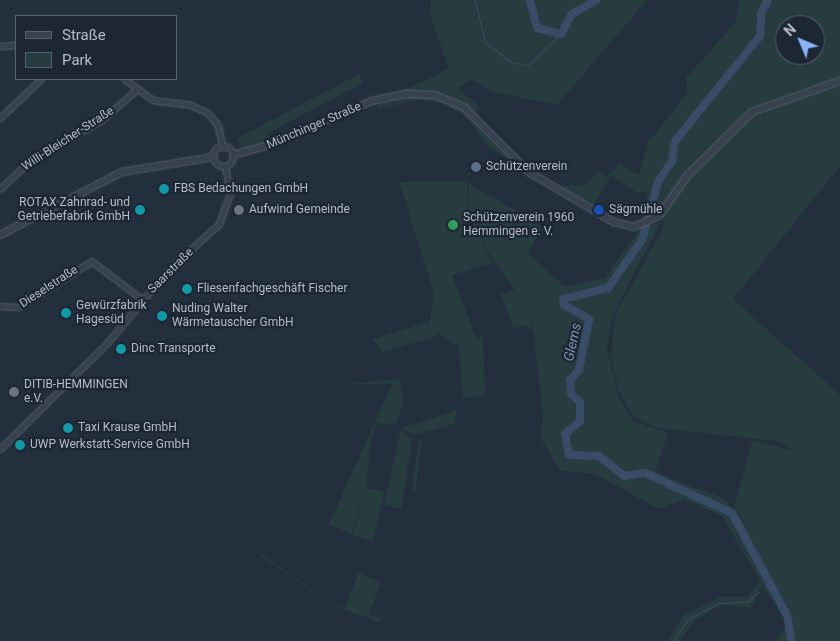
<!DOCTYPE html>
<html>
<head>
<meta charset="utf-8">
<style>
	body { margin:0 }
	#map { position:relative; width:840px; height:641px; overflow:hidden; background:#242f3e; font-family:Roboto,sans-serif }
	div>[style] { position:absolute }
	.green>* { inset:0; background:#263c3f }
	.stream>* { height:1px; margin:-0.5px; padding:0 0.5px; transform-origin:0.5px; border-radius:0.5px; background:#394c67 }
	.river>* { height:8px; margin:-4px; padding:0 4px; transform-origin:4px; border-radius:4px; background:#394c67 }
	.roads { filter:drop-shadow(0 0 1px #565f6c) drop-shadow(0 0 1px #565f6c) }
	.minor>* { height:4.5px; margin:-2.25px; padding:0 2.25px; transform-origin:2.25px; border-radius:2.25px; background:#38414e }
	.tertiary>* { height:5.5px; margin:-2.75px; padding:0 2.75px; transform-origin:2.75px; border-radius:2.75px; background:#38414e }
	.tertiary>.ring { margin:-2.75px; padding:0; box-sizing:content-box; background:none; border:5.5px solid #38414e; border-radius:50% }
	.dots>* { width:14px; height:14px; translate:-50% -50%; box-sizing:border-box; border:2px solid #1d2633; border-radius:50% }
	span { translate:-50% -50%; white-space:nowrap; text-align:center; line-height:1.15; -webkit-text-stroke:4.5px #1d2633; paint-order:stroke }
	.street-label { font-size:12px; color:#b4bcc9 }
	.poi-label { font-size:12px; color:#b4bcc9 }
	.left { translate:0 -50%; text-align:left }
	.right { translate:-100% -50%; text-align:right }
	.water-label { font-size:14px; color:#7c92b1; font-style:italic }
	.legend { position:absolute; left:15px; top:15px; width:162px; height:65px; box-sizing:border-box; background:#1d2633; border:1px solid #59626f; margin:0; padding:6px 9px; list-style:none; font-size:15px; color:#b4bcc9 }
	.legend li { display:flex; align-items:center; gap:10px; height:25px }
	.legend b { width:25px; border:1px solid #59626f }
	.north { position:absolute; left:775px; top:15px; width:50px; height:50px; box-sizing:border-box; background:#1d2633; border:1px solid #59626f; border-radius:50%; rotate:315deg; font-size:14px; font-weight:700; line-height:20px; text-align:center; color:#b4bcc9 }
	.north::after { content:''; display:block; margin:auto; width:18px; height:22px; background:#8ab4f8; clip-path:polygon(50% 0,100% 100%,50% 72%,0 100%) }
</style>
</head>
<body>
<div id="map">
	<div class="green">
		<i style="clip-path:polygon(431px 0,647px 0,557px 105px,493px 92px,472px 80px,457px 88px,477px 105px,477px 113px,432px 92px,372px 97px,409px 88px,449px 69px,430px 15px)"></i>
		<i style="clip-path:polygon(evenodd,740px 0,840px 0,840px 77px,751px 109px,688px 170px,658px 212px,641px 223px,648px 203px,645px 192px,637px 193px,611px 175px,593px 207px,558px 187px,585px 184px,599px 170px,606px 176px,620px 164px,639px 175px,648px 143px,687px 93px,686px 78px,735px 23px,740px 0,785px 25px,815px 25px,815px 55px,785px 55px,785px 25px)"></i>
		<i style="clip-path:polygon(359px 74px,363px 83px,268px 133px,271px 140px,242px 150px,236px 139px)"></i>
		<i style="clip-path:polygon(840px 84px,840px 166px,733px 299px,840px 395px,840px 641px,777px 641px,788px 624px,762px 585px,751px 608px,721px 605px,694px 621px,680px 641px,667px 641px,683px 616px,721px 597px,747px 597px,760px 581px,722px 516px,684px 499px,658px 509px,596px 474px,561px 471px,541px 439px,543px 416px,532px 320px,530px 315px,533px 333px,528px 325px,514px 328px,501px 294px,514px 290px,524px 304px,477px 236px,467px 203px,469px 184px,536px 222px,541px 228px,528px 254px,565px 287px,605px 278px,639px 230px,661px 222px,613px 314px,607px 348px,619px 399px,635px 422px,668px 433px,655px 472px,723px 498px,744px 521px,734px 508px,752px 440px,799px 452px,777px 441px,657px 428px,634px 417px,619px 391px,611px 357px,615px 315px,663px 229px,663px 214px,690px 176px,754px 114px)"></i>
		<i style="clip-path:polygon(410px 96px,436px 97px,462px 109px,522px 169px,487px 145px,467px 118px,446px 104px,419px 99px,379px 109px,376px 105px)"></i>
		<i style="clip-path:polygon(467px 181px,467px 218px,493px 263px,452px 275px,476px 338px,483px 337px,485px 396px,474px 397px,463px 397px,459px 346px,429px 328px,434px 293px,399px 182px)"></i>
		<i style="clip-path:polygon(428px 322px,438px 336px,382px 352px,373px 339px)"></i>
		<i style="clip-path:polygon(399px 379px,404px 402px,395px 425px,376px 423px,371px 441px,366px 488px,384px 492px,373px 542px,353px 534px,366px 489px,351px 534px,329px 524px,392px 384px,336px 385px)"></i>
		<i style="clip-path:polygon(457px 410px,454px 424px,415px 435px,401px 428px)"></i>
		<i style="clip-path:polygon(401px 429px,412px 440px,401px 509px,384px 505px)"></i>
		<i style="clip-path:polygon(419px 438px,422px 439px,415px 494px,412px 488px)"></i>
		<i style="clip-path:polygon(263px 555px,331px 604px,381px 618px,380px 622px,331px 605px,263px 557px,201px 618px)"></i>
		<i style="clip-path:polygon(358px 573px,381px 582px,369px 614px,382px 616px,358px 613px,345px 609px)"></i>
	</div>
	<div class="stream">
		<i style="left:475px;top:0;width:43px;rotate:76.6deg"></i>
		<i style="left:485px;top:42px;width:33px;rotate:38deg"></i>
		<i style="left:511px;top:62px;width:17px;rotate:10deg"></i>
		<i style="left:528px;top:65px;width:45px;rotate:-43.2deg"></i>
		<i style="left:765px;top:588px;width:7px;rotate:-45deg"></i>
		<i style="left:674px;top:641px;width:26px;rotate:-58deg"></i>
		<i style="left:688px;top:619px;width:35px;rotate:-27deg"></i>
		<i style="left:719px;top:603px;width:28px;rotate:-2deg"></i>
		<i style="left:747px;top:602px;width:16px;rotate:-40deg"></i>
	</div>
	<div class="river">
		<i style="left:530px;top:0;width:29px;rotate:76deg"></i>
		<i style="left:537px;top:28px;width:25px;rotate:14deg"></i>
		<i style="left:561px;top:34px;width:23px;rotate:-61deg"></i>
		<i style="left:572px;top:14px;width:28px;rotate:-30deg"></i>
		<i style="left:768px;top:0;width:15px;rotate:118deg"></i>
		<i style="left:761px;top:13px;width:23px;rotate:92deg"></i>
		<i style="left:760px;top:36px;width:135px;rotate:129deg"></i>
		<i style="left:675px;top:141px;width:20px;rotate:99deg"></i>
		<i style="left:672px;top:161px;width:25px;rotate:124deg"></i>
		<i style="left:658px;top:182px;width:60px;rotate:105.4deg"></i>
		<i style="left:642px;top:240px;width:59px;rotate:125.3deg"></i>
		<i style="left:608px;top:288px;width:46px;rotate:166.3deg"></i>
		<i style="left:563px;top:299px;width:6px;rotate:81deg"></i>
		<i style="left:564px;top:305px;width:29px;rotate:29deg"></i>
		<i style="left:589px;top:319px;width:52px;rotate:101.1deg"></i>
		<i style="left:579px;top:370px;width:13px;rotate:132deg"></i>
		<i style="left:570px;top:380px;width:14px;rotate:86deg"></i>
		<i style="left:571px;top:394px;width:12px;rotate:42deg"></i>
		<i style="left:580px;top:402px;width:19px;rotate:90deg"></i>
		<i style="left:580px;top:421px;width:20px;rotate:139deg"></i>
		<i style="left:565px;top:434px;width:21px;rotate:79deg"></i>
		<i style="left:569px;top:455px;width:30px;rotate:2deg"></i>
		<i style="left:599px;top:456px;width:33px;rotate:38deg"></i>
		<i style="left:625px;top:476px;width:20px;rotate:-9deg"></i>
		<i style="left:645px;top:473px;width:96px;rotate:24.7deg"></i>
		<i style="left:732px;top:513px;width:116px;rotate:61.7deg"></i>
		<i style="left:787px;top:615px;width:26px;rotate:81deg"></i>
	</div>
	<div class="roads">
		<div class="minor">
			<i style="left:0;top:46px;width:16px;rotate:-4deg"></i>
			<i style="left:125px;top:79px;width:35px;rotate:37deg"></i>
			<i style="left:153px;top:100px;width:38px;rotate:7deg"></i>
			<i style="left:191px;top:105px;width:19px;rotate:25deg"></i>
			<i style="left:208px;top:113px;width:16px;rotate:50deg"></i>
			<i style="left:218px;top:125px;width:23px;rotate:77deg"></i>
			<i style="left:0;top:118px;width:57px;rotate:-43.6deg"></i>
			<i style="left:0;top:189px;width:41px;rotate:-43deg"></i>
			<i style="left:30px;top:161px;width:83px;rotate:-29.7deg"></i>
			<i style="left:102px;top:120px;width:45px;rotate:-41.4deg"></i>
			<i style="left:0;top:306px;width:19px;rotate:3deg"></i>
			<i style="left:19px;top:307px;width:86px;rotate:-32.2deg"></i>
			<i style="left:92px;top:261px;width:64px;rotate:37.4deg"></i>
			<i style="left:0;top:449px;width:152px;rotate:-44.7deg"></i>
			<i style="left:108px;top:342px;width:97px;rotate:-50deg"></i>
			<i style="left:170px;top:268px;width:66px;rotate:-41.9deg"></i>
			<i style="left:219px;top:224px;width:32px;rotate:-70deg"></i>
			<i style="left:230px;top:194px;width:27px;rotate:-100deg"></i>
		</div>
		<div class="tertiary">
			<i class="ring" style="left:214px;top:147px;width:14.5px;height:14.5px"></i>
			<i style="left:234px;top:155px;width:36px;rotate:-16deg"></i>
			<i style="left:269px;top:145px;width:112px;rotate:-23.1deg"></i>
			<i style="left:372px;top:101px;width:35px;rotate:-12deg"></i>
			<i style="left:406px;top:94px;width:29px;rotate:2deg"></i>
			<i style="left:435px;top:95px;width:33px;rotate:23deg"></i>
			<i style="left:465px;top:108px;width:91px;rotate:45deg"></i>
			<i style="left:529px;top:172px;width:99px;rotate:30.5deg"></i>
			<i style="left:614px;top:222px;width:21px;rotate:14deg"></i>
			<i style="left:634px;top:227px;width:27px;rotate:-24deg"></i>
			<i style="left:659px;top:216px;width:50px;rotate:-54.7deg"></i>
			<i style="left:688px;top:175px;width:90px;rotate:-44.5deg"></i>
			<i style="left:752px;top:112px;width:93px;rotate:-19.4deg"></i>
			<i style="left:0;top:235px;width:137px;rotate:-27.3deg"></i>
			<i style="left:122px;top:172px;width:93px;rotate:-9.3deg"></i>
		</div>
	</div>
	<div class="dots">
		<i style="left:476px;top:167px;background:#5c6f8a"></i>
		<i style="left:164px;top:189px;background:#0f9aa8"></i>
		<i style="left:140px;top:210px;background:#0f9aa8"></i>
		<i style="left:239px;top:210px;background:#6b7280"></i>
		<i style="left:599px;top:210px;background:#1a4fb4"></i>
		<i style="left:453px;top:225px;background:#2e9e5b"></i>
		<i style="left:187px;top:289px;background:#0f9aa8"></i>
		<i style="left:66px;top:313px;background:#0f9aa8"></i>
		<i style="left:162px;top:316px;background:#0f9aa8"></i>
		<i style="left:121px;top:349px;background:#0f9aa8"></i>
		<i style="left:14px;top:392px;background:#6b7280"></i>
		<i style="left:68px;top:428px;background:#0f9aa8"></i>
		<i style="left:20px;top:445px;background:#0f9aa8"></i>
	</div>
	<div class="street-label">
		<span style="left:314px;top:126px;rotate:-23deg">Münchinger Straße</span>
		<span style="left:68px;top:139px;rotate:-33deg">Willi-Bleicher-Straße</span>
		<span style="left:171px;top:271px;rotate:-45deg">Saarstraße</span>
		<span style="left:49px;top:287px;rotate:-33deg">Dieselstraße</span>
	</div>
	<div class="poi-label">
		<span class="left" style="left:486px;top:167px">Schützenverein</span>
		<span class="left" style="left:174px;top:189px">FBS Bedachungen GmbH</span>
		<span class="right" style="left:130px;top:210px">ROTAX Zahnrad- und<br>Getriebefabrik GmbH</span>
		<span class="left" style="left:249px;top:210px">Aufwind Gemeinde</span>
		<span class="left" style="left:609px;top:210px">Sägmühle</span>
		<span class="left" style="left:463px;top:225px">Schützenverein 1960<br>Hemmingen e. V.</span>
		<span class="left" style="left:197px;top:289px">Fliesenfachgeschäft Fischer</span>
		<span class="left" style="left:76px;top:313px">Gewürzfabrik<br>Hagesüd</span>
		<span class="left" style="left:172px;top:316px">Nuding Walter<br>Wärmetauscher GmbH</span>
		<span class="left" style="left:131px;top:349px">Dinc Transporte</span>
		<span class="left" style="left:24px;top:392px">DITIB-HEMMINGEN<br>e.V.</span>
		<span class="left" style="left:78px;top:428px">Taxi Krause GmbH</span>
		<span class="left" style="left:30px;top:445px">UWP Werkstatt-Service GmbH</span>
	</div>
	<div class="water-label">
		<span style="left:572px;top:342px;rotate:-78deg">Glems</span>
	</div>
	<ul class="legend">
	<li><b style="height:6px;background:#38414e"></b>Straße</li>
	<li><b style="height:14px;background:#263c3f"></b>Park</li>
	</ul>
	<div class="north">N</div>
</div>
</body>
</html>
